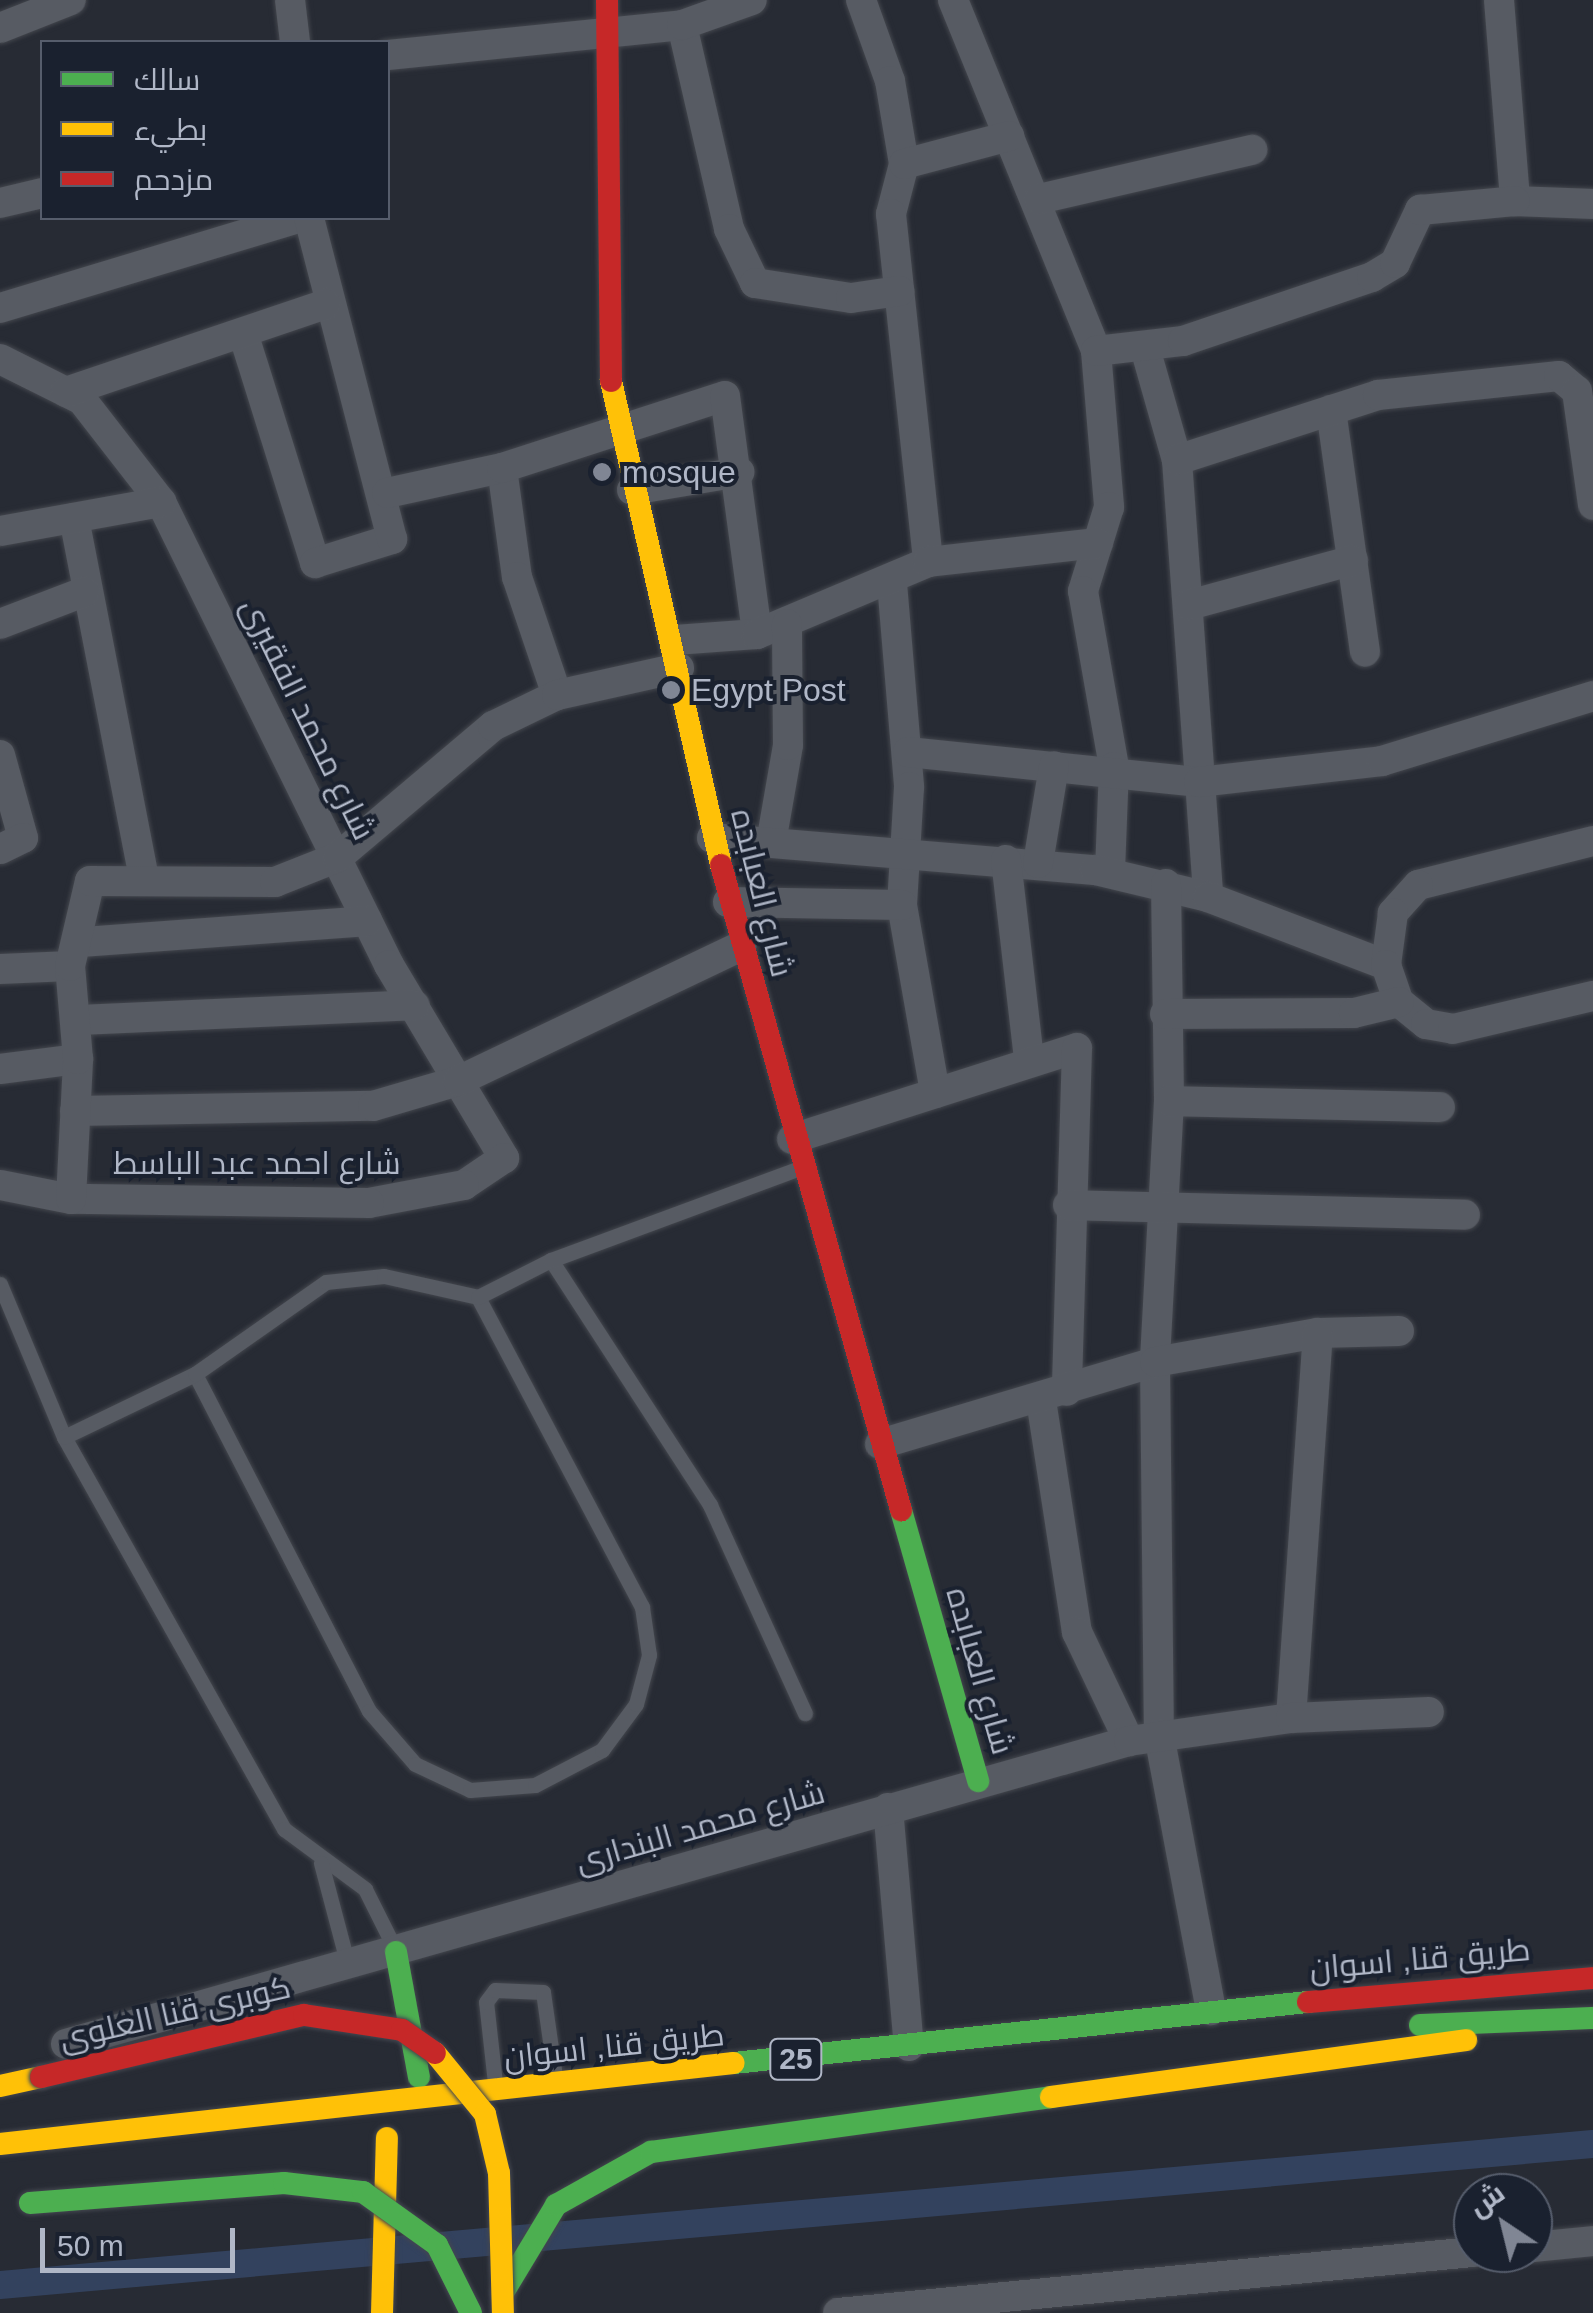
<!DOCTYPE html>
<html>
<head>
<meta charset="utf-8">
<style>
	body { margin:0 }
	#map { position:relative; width:1593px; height:2313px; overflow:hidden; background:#272b34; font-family:Helvetica,Cairo,sans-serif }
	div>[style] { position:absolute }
	.canal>* { height:28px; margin:-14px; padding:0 14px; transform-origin:14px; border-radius:14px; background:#33425e }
	.roads { filter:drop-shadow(0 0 2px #43464d) drop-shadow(0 0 2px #43464d) }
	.lane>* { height:15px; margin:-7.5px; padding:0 7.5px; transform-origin:7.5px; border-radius:7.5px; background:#575b63 }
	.street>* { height:30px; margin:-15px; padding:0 15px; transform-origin:15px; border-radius:15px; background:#575b63 }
	.fast>* { height:22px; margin:-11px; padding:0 11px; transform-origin:11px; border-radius:11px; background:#4caf50 }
	.slow>* { height:22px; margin:-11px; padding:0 11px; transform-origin:11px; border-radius:11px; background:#ffc107 }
	.jam>* { height:22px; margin:-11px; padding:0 11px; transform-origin:11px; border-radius:11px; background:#c62828 }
	.bridges { filter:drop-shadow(0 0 2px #444750) drop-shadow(0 0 2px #444750) }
	.fast-bridge>* { height:22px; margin:-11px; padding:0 11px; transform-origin:11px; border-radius:11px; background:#4caf50 }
	.slow-bridge>* { height:22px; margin:-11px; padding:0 11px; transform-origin:11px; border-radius:11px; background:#ffc107 }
	.jam-bridge>* { height:22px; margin:-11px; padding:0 11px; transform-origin:11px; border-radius:11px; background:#c62828 }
	.dots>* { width:28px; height:28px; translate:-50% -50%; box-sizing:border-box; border:5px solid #1a212f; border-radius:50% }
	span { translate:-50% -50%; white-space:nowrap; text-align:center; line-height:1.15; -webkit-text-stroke:8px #1a212f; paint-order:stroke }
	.shield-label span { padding:2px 8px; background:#1a212f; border:2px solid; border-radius:8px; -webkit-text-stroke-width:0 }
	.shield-label { font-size:30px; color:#b0b7c7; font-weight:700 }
	.poi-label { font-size:32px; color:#b0b7c7 }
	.left { translate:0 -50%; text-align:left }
	.street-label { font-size:32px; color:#b0b7c7 }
	.legend { position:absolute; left:40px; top:40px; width:350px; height:180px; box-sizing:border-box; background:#1a212f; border:2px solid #565d6c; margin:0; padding:12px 18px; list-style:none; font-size:30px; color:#b0b7c7 }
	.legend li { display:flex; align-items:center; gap:20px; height:50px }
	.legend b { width:50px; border:2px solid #565d6c }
	.north { position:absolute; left:1453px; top:2173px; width:100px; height:100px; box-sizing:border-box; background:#1a212f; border:2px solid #565d6c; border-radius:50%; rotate:325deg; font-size:28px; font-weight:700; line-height:40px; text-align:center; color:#b0b7c7 }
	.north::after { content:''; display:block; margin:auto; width:35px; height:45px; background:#808694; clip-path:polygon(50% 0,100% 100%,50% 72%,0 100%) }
	.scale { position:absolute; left:40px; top:2228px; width:195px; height:45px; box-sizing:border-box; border:5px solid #b0b7c7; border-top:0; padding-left:12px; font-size:30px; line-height:35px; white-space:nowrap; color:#b0b7c7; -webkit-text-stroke:8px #1a212f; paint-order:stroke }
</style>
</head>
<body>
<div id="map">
	<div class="canal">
		<i style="left:0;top:2285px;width:1599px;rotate:-5.06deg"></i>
	</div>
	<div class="roads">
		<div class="lane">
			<i style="left:551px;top:1260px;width:292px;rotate:57deg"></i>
			<i style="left:710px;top:1505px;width:229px;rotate:65.5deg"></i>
			<i style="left:0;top:1284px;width:166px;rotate:67.3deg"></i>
			<i style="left:64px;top:1437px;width:450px;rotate:60.7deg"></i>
			<i style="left:284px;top:1829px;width:101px;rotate:36.5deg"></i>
			<i style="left:365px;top:1889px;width:63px;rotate:63.4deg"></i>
			<i style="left:195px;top:1374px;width:379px;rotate:62.7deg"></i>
			<i style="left:369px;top:1711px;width:70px;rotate:49deg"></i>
			<i style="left:415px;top:1764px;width:61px;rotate:25.3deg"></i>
			<i style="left:470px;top:1790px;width:65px;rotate:-4.4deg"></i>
			<i style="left:535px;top:1785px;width:76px;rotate:-27.6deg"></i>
			<i style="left:602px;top:1750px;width:57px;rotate:-53.5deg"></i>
			<i style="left:636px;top:1704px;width:51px;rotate:-75.1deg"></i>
			<i style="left:649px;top:1655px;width:49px;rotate:-98.3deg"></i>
			<i style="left:642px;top:1607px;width:351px;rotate:-117.9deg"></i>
			<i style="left:64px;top:1437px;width:145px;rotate:-25.7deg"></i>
			<i style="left:195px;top:1374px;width:160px;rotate:-35.1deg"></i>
			<i style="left:326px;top:1282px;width:58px;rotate:-5.9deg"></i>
			<i style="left:384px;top:1276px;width:96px;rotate:12.6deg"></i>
			<i style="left:478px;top:1297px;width:82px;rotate:-26.9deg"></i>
			<i style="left:551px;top:1260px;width:265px;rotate:-20.3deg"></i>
			<i style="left:321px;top:1863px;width:106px;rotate:75.2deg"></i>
			<i style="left:495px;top:2083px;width:81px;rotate:-96.3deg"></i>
			<i style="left:486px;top:2002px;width:15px;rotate:-53deg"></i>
			<i style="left:495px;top:1990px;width:48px;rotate:2.4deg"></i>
			<i style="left:543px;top:1992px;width:85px;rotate:81.9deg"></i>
		</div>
		<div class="street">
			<i style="left:290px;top:0;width:42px;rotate:83.2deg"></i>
			<i style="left:861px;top:0;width:86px;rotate:70.3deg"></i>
			<i style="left:890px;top:81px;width:84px;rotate:80.4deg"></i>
			<i style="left:904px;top:164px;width:52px;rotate:104.6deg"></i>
			<i style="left:891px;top:214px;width:350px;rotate:83.9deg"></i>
			<i style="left:953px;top:0;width:379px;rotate:67.8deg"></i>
			<i style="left:1096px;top:351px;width:157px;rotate:85.2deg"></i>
			<i style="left:1109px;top:507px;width:88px;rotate:107.2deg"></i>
			<i style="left:1083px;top:591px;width:179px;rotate:80deg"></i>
			<i style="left:1114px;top:767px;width:106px;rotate:92.2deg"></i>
			<i style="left:1499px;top:0;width:202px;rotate:85.4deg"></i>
			<i style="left:1515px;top:201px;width:78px;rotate:2.2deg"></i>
			<i style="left:682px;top:25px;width:209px;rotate:77deg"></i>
			<i style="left:729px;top:229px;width:60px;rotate:64.3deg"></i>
			<i style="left:755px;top:283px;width:97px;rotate:8.9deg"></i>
			<i style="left:851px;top:298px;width:49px;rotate:-8.3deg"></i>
			<i style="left:0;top:28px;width:76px;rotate:-21.5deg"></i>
			<i style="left:388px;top:55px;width:296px;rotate:-5.8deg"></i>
			<i style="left:682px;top:25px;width:74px;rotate:-19.7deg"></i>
			<i style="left:904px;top:164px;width:109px;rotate:-14.9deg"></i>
			<i style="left:1039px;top:199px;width:219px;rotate:-13deg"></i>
			<i style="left:0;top:203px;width:43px;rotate:-13.4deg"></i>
			<i style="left:0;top:308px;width:312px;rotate:-16.8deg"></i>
			<i style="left:244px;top:336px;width:238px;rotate:72.6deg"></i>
			<i style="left:315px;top:563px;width:81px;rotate:-17.3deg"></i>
			<i style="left:392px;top:539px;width:332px;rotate:-104.5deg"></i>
			<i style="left:1145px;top:348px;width:116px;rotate:74.1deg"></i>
			<i style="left:1177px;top:460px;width:438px;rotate:85.9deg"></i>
			<i style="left:1096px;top:351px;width:88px;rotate:-6.6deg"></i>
			<i style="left:1183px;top:341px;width:200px;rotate:-18.7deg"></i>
			<i style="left:1372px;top:277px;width:27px;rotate:-31deg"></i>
			<i style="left:1395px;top:263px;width:59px;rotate:-64.7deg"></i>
			<i style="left:1420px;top:210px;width:95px;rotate:-5.4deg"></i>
			<i style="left:0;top:359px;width:92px;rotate:26.6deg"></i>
			<i style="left:82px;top:400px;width:129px;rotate:52.2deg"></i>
			<i style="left:161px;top:502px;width:516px;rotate:63.78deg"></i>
			<i style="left:389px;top:965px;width:225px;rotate:59.2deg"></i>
			<i style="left:504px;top:1158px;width:48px;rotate:146deg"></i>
			<i style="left:464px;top:1185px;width:97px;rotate:169.3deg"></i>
			<i style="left:369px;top:1203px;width:298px;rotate:-179.2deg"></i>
			<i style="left:71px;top:1199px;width:72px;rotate:-168.8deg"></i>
			<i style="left:66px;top:392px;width:274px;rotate:-18.7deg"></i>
			<i style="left:1331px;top:410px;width:244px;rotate:82deg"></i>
			<i style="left:1177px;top:460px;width:211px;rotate:-17.9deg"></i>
			<i style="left:1378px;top:395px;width:182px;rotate:-6deg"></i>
			<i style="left:1559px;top:376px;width:23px;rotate:40deg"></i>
			<i style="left:1577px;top:391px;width:115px;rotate:82deg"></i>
			<i style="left:502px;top:468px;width:110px;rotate:82.2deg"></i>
			<i style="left:517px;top:577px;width:125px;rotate:71.3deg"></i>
			<i style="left:632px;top:490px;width:109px;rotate:-9.5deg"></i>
			<i style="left:387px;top:493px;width:118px;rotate:-12.3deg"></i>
			<i style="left:502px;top:468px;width:234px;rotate:-17.9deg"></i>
			<i style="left:725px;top:396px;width:240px;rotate:82.3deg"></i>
			<i style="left:74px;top:518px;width:367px;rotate:79deg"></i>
			<i style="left:0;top:531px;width:164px;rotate:-10.2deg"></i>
			<i style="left:892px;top:583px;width:205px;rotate:85.2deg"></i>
			<i style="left:909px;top:787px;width:118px;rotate:93.4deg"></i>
			<i style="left:902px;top:905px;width:191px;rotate:80deg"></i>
			<i style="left:1189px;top:605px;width:170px;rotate:-15.3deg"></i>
			<i style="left:0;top:624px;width:90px;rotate:-20.9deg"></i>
			<i style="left:675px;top:640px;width:82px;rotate:-4.2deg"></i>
			<i style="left:757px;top:634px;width:186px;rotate:-22.8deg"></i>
			<i style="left:928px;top:562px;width:171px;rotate:-6.4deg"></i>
			<i style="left:908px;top:752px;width:293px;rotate:5.9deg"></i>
			<i style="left:1199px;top:782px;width:184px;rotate:-6.5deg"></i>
			<i style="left:1382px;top:761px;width:221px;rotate:-17.1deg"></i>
			<i style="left:0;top:755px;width:86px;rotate:74.5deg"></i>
			<i style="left:23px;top:838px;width:25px;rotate:154deg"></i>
			<i style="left:772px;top:837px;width:93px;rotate:-80.1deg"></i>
			<i style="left:788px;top:745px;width:121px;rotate:-90.5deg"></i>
			<i style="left:712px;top:838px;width:384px;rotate:4.8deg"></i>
			<i style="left:1095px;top:870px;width:116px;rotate:13.4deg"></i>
			<i style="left:1208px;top:897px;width:191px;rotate:20.9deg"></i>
			<i style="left:1593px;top:841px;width:180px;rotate:165.9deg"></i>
			<i style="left:1418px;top:885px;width:38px;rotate:132deg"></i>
			<i style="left:1393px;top:913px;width:52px;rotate:97.7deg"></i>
			<i style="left:1386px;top:965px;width:39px;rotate:71deg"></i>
			<i style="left:1399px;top:1002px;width:35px;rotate:39deg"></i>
			<i style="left:1426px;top:1024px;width:27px;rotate:10deg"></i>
			<i style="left:1453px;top:1029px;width:144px;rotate:-13.3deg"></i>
			<i style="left:1006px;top:860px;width:201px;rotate:83.4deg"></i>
			<i style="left:1038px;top:863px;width:98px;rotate:-80.6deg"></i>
			<i style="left:1166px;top:884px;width:217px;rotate:89.2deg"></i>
			<i style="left:1169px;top:1101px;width:261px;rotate:93.1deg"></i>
			<i style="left:1155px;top:1362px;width:373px;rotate:89.4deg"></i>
			<i style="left:1159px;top:1735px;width:280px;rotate:79.3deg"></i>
			<i style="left:728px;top:902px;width:174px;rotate:1deg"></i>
			<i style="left:82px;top:942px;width:286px;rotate:-4.2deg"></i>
			<i style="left:0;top:969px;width:70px;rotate:-2.5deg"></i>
			<i style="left:1165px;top:1014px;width:189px;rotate:-0.3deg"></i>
			<i style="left:1354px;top:1013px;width:46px;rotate:-13.7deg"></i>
			<i style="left:77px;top:1020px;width:338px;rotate:-2.5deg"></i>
			<i style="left:0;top:1069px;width:79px;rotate:-7.3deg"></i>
			<i style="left:1169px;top:1101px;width:271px;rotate:1.3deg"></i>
			<i style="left:75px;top:1111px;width:298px;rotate:-1deg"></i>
			<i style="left:373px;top:1106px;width:89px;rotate:-16.4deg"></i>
			<i style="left:458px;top:1081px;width:314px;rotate:-25.5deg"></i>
			<i style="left:792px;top:1139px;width:299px;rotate:-17.7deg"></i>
			<i style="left:1077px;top:1048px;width:343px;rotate:91.7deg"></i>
			<i style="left:71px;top:1199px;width:140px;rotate:-87.1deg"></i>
			<i style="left:78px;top:1059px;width:93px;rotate:-94.9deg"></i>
			<i style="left:70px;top:966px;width:87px;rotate:-76.8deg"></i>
			<i style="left:90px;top:881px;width:185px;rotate:0.3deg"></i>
			<i style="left:275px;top:882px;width:68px;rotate:-21.6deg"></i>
			<i style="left:338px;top:857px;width:203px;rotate:-40.2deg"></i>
			<i style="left:493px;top:726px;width:71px;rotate:-25.8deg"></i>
			<i style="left:557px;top:695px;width:125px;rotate:-12.5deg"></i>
			<i style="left:1068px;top:1205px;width:397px;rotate:1.4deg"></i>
			<i style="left:1041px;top:1400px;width:235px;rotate:81.2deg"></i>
			<i style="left:1077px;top:1632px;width:121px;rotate:64.5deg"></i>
			<i style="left:880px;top:1444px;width:287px;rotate:-16.6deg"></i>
			<i style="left:1155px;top:1362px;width:166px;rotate:-10.1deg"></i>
			<i style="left:1318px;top:1333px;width:81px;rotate:-1.4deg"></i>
			<i style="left:1291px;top:1718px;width:386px;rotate:-86deg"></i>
			<i style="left:888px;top:1808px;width:239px;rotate:85deg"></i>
			<i style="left:66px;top:2044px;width:1105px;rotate:-15.91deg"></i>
			<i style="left:1129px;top:1741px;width:164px;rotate:-8.1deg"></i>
			<i style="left:1291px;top:1718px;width:138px;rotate:-2.5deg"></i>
			<i style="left:1533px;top:2247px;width:60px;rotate:-5.7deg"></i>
			<i style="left:838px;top:2313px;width:638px;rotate:-5.49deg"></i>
		</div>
		<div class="fast">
			<i style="left:901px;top:1510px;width:282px;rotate:74.1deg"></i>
			<i style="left:396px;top:1952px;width:127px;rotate:79.6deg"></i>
			<i style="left:1420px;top:2025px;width:173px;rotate:-2.3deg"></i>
			<i style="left:734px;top:2063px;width:577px;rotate:-6.07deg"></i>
			<i style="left:503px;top:2293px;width:103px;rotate:-58.9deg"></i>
			<i style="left:556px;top:2205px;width:109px;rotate:-29.2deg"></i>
			<i style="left:651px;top:2152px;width:404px;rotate:-7.8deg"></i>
		</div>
		<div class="slow">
			<i style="left:611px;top:381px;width:496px;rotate:77.2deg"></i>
			<i style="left:0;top:2086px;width:42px;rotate:-12.4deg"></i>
			<i style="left:1051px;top:2097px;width:419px;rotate:-7.8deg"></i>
			<i style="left:0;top:2144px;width:738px;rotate:-6.3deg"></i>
			<i style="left:382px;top:2313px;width:175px;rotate:-88.4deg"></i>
		</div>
		<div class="jam">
			<i style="left:607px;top:0;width:381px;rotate:89.4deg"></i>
			<i style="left:721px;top:865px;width:670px;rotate:74.41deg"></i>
			<i style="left:1308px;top:2002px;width:286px;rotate:-4.8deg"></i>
		</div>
	</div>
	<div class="bridges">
		<div class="fast-bridge">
			<i style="left:30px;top:2203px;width:255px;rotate:-4.5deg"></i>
			<i style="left:284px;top:2183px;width:80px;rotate:6.5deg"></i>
			<i style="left:363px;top:2192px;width:91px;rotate:35.6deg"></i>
			<i style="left:437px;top:2245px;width:76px;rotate:63.4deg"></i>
		</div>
		<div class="slow-bridge">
			<i style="left:435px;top:2053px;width:79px;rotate:50.7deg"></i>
			<i style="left:485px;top:2114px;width:61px;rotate:76.7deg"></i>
			<i style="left:499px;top:2173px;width:140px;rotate:88.4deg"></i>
		</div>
		<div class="jam-bridge">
			<i style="left:41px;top:2077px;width:270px;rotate:-13.3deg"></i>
			<i style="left:304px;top:2015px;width:99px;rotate:8.7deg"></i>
			<i style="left:402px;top:2030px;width:40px;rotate:34.9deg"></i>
		</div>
	</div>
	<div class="dots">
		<i style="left:602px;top:472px;background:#808694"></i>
		<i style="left:671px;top:690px;background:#808694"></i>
	</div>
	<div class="shield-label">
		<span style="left:796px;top:2059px">25</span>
	</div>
	<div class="poi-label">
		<span class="left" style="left:622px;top:472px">mosque</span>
		<span class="left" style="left:691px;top:690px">Egypt Post</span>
	</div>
	<div class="street-label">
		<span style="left:308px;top:719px;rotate:64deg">شارع محمد الفقيرى</span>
		<span style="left:762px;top:893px;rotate:76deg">شارع العبابده</span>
		<span style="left:257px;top:1163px">شارع احمد عبد الباسط</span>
		<span style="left:980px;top:1671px;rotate:74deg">شارع العبابده</span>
		<span style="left:700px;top:1827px;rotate:-16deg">شارع محمد البندارى</span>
		<span style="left:1420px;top:1959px;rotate:-5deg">طريق قنا, اسوان</span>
		<span style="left:175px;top:2013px;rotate:-13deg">كوبرى قنا العلوى</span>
		<span style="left:614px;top:2046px;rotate:-6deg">طريق قنا, اسوان</span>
	</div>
	<ul class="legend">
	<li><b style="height:12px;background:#4caf50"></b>سالك</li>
	<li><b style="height:12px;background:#ffc107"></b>بطيء</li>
	<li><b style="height:12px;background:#c62828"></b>مزدحم</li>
	</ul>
	<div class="north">ش</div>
	<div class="scale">50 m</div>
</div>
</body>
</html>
